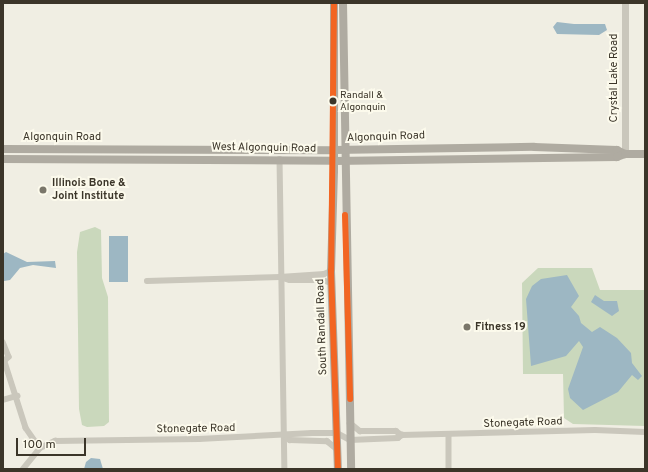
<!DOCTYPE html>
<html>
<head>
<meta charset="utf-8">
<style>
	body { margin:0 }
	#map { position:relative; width:648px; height:472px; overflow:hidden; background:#f0eee3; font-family:Overpass,sans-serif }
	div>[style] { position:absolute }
	.green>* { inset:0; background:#cad8bc }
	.water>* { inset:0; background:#9db7c3; transform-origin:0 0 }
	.minor>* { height:5.5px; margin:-2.75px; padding:0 2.75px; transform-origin:2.75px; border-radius:2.75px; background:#cac7bc }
	.tertiary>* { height:7px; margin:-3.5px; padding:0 3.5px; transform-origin:3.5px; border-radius:3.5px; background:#cac7bc }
	.primary>* { height:8px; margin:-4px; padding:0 4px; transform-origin:4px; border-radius:4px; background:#afaba1 }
	.bus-1>* { height:6px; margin:-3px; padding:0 3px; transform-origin:3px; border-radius:3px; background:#f26522 }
	.dots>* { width:11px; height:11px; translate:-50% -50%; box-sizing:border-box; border:2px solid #fcfaec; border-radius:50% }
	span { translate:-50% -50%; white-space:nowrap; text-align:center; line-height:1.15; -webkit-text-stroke:4px #fcfaec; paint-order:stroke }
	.bus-label { font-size:10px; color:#3b3529 }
	.left { translate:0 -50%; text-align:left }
	.street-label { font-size:11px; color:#3b3529 }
	.poi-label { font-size:11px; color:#3b3529; font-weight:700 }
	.frame { position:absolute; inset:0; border:4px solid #3b3529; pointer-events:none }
	.scale { position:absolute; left:16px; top:438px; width:70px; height:18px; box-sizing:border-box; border:2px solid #3b3529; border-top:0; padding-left:5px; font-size:12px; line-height:14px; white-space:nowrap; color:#3b3529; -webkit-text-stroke:3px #fcfaec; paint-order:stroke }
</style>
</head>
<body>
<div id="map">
	<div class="green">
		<i style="clip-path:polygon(95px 227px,101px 230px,102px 278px,108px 297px,109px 422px,104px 426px,87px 427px,82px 425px,79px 409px,77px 252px,80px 232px)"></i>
		<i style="clip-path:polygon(538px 268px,592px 268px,600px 290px,645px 290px,645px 426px,573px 424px,564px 418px,563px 374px,523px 374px,522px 283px)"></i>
	</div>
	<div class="water">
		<i style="clip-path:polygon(557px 22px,574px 24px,605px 24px,607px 30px,599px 35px,557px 34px,553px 27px)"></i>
		<i style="left:109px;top:236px;width:19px;height:46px"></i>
		<i style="clip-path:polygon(6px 252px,27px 262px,55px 261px,56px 268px,33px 265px,20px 268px,10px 280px,4px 281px,3px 254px)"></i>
		<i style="clip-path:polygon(567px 275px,579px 296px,571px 307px,579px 316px,581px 323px,592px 332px,600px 327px,617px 338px,631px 353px,632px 363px,642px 376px,638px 380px,632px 375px,618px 392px,583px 410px,570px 398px,568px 389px,583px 347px,579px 341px,566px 356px,531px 366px,526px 299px,532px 286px,541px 279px)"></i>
		<i style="clip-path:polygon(595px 295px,604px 301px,617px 301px,619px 311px,612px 316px,591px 302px)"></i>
		<i style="clip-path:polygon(91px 458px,100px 459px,103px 469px,84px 469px,86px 462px)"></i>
	</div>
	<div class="minor">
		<i style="left:280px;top:159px;width:310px;rotate:89.1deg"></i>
		<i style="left:280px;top:277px;width:10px;rotate:17deg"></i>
		<i style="left:290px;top:280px;width:32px"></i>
		<i style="left:322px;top:280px;width:10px;rotate:17deg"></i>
		<i style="left:147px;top:281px;width:133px;rotate:-1.7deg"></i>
		<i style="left:280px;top:277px;width:44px;rotate:-3.9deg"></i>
		<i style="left:324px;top:274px;width:8px;rotate:-23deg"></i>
		<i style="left:3px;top:342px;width:16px;rotate:68deg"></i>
		<i style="left:9px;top:357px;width:8px;rotate:135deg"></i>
		<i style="left:5px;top:362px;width:69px;rotate:72.3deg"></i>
		<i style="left:26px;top:428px;width:24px;rotate:55deg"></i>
		<i style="left:3px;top:400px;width:15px;rotate:-16deg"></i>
		<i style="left:350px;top:423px;width:13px;rotate:39deg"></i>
		<i style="left:360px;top:431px;width:36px"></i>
		<i style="left:396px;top:431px;width:7px;rotate:34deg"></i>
		<i style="left:402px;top:435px;width:193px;rotate:-1.5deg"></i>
		<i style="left:595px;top:430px;width:50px;rotate:2.3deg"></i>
		<i style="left:449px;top:436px;width:33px;rotate:90deg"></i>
		<i style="left:286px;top:437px;width:5px;rotate:37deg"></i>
		<i style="left:290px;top:440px;width:37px;rotate:2deg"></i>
		<i style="left:327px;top:441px;width:13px;rotate:39deg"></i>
		<i style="left:23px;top:469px;width:27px;rotate:-51deg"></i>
		<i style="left:40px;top:448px;width:17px;rotate:-25deg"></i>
		<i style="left:55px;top:441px;width:144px;rotate:-0.8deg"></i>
		<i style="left:199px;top:439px;width:113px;rotate:-3deg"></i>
		<i style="left:312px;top:433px;width:25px"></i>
		<i style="left:337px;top:433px;width:15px;rotate:28deg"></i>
		<i style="left:350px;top:440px;width:48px;rotate:-2.4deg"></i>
		<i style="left:398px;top:438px;width:5px;rotate:-37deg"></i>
	</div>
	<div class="tertiary">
		<i style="left:625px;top:154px;width:151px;rotate:-90deg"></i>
	</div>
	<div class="primary">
		<i style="left:334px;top:3px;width:168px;rotate:90deg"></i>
		<i style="left:334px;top:171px;width:100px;rotate:91.7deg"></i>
		<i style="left:331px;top:271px;width:198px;rotate:88deg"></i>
		<i style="left:343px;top:3px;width:466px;rotate:89deg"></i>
		<i style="left:3px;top:149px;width:331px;rotate:0.2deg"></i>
		<i style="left:334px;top:150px;width:200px;rotate:-0.9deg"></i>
		<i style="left:534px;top:147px;width:83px;rotate:2.1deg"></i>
		<i style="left:617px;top:150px;width:9px;rotate:27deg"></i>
		<i style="left:3px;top:159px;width:331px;rotate:0.3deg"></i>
		<i style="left:334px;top:161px;width:283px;rotate:-0.8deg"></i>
		<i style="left:617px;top:157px;width:9px;rotate:-21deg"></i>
		<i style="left:625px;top:154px;width:20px"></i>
	</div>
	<div class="bus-1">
		<i style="left:334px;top:3px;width:268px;rotate:90.6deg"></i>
		<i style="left:331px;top:271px;width:198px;rotate:88deg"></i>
		<i style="left:345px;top:215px;width:184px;rotate:88.4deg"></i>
	</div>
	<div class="dots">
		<i style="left:333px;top:101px;background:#3b3529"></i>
		<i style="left:43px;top:190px;background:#7a766a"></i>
		<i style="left:467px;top:327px;background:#7a766a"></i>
	</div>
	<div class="bus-label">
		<span class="left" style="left:340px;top:101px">Randall &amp;<br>Algonquin</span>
	</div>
	<div class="street-label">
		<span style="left:614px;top:78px;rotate:-90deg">Crystal Lake Road</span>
		<span style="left:62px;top:137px">Algonquin Road</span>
		<span style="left:386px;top:137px;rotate:-2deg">Algonquin Road</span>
		<span style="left:264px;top:148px;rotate:1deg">West Algonquin Road</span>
		<span style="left:322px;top:327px;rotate:-92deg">South Randall Road</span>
		<span style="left:523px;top:423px;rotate:-2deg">Stonegate Road</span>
		<span style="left:196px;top:429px;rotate:-1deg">Stonegate Road</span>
	</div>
	<div class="poi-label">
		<span class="left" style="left:52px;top:190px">Illinois Bone &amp;<br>Joint Institute</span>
		<span class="left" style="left:475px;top:327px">Fitness 19</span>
	</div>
	<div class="frame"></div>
	<div class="scale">100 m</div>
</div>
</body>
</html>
